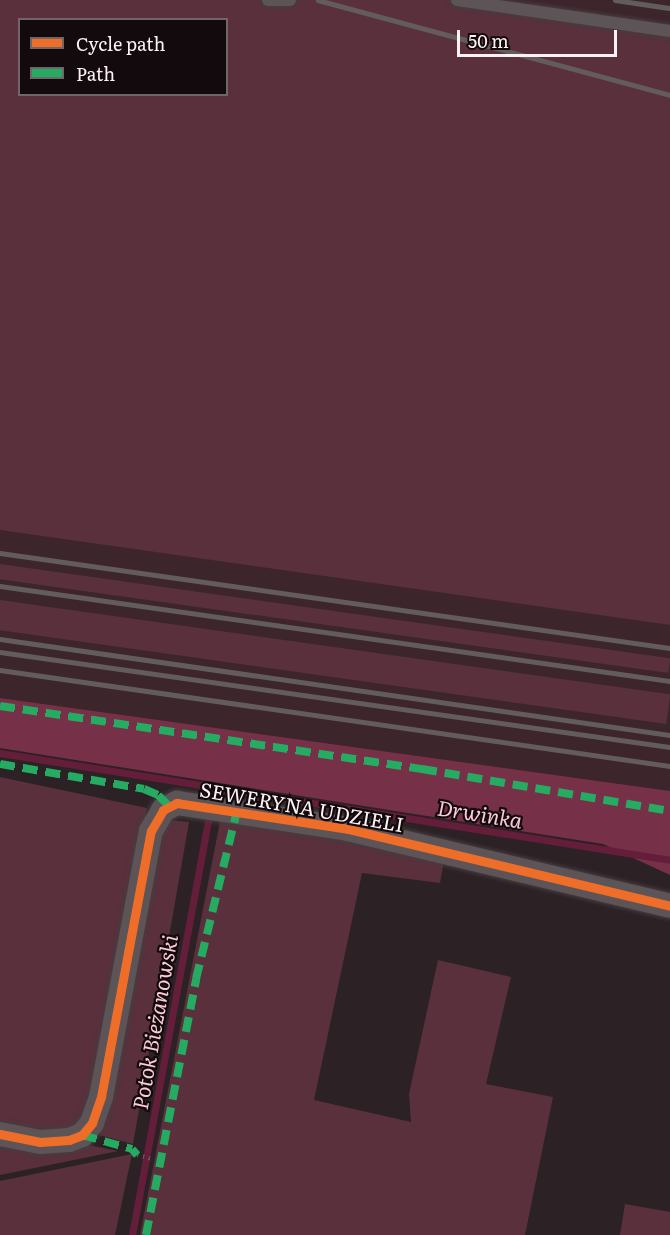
<!DOCTYPE html>
<html>
<head>
<meta charset="utf-8">
<style>
	body { margin:0 }
	#map { position:relative; width:670px; height:1235px; overflow:hidden; background:#2c2225; font-family:Literata,serif }
	div>[style] { position:absolute }
	.built>* { inset:0; background:#3c252b }
	.green>* { inset:0; background:#5a303c; transform-origin:0 0 }
	.forest>* { inset:0; background:#763048 }
	.stream>* { height:7px; margin:-3.5px; padding:0 3.5px; transform-origin:3.5px; border-radius:3.5px; background:#651e39 }
	.path>* { height:4px; margin-top:-2px; transform-origin:0; background:repeating-linear-gradient(90deg,#62595c 0 1.5px,transparent 0 6px) }
	.roads { filter:drop-shadow(0 0 2px #463d40) drop-shadow(0 0 2px #463d40) }
	.lane>* { height:12px; margin:-6px; padding:0 6px; transform-origin:6px; border-radius:6px; background:#5c5456 }
	.street>* { height:24px; margin:-12px; padding:0 12px; transform-origin:12px; border-radius:12px; background:#5c5456 }
	.rail>* { height:4.5px; margin:-2.25px; padding:0 2.25px; transform-origin:2.25px; border-radius:2.25px; background:#635c5e }
	.quiet>* { height:8px; margin-top:-4px; transform-origin:0; background:repeating-linear-gradient(90deg,#26ab63 0 15px,transparent 0 23px) }
	.cycleway>* { height:9px; margin:-4.5px; padding:0 4.5px; transform-origin:4.5px; border-radius:4.5px; background:#ee6e29 }
	span { translate:-50% -50%; white-space:nowrap; text-align:center; line-height:1.15; -webkit-text-stroke:4.5px #120a0c; paint-order:stroke }
	.street-label { font-size:20px; color:#fef1f4 }
	.water-label { font-size:21px; color:#fbcad7; font-style:italic }
	.legend { position:absolute; left:18px; top:18px; width:210px; height:78px; box-sizing:border-box; background:#120a0c; border:2px solid #706669; margin:0; padding:8px 10px; list-style:none; font-size:18px; color:#fef1f4 }
	.legend li { display:flex; align-items:center; gap:12px; height:30px }
	.legend b { width:30px; border:2px solid #706669 }
	.scale { position:absolute; left:457px; top:30px; width:160px; height:27px; box-sizing:border-box; border:3px solid #fef1f4; border-top:0; padding-left:8px; font-size:18px; line-height:21px; white-space:nowrap; color:#fef1f4; -webkit-text-stroke:4px #120a0c; paint-order:stroke }
</style>
</head>
<body>
<div id="map">
	<div class="built">
		<i style="clip-path:polygon(evenodd,0 0,670px 0,670px 791px,0 698px,0 0,20px 20px,226px 20px,226px 94px,20px 94px,20px 20px)"></i>
	</div>
	<div class="green">
		<i style="clip-path:polygon(evenodd,0 0,476px 0,670px 26px,670px 625px,0 530px,0 0,20px 20px,226px 20px,226px 94px,20px 94px,20px 20px)"></i>
		<i style="left:0;top:564px;width:677px;height:15px;rotate:8deg"></i>
		<i style="left:0;top:600px;width:677px;height:30px;rotate:8deg"></i>
		<i style="clip-path:polygon(0 777px,147px 808px,94px 1093px,75px 1129px,57px 1134px,0 1126px)"></i>
		<i style="clip-path:polygon(221px 816px,445px 855px,440px 883px,362px 873px,314px 1100px,411px 1122px,409px 1094px,438px 960px,511px 977px,486px 1084px,553px 1097px,525px 1235px,140px 1235px)"></i>
		<i style="clip-path:polygon(170px 820px,189px 822px,133px 1144px,99px 1135px,159px 834px)"></i>
		<i style="clip-path:polygon(0 1143px,88px 1145px,118px 1151px,0 1175px)"></i>
		<i style="clip-path:polygon(132px 1154px,115px 1235px,0 1235px,0 1181px)"></i>
		<i style="clip-path:polygon(625px 1204px,670px 1212px,670px 1235px,620px 1235px)"></i>
	</div>
	<div class="forest">
		<i style="clip-path:polygon(0 698px,670px 791px,670px 875px,603px 844px,0 748px)"></i>
	</div>
	<div class="stream">
		<i style="left:0;top:753px;width:678px;rotate:9.07deg"></i>
		<i style="left:132px;top:1235px;width:426px;rotate:-79.6deg"></i>
	</div>
	<div class="path">
		<i style="left:137px;top:1155px;width:16px;rotate:15deg"></i>
	</div>
	<div class="roads">
		<div class="lane">
			<i style="left:268px;top:0;width:22px"></i>
			<i style="left:457px;top:0;width:215px;rotate:8.3deg"></i>
		</div>
		<div class="street">
			<i style="left:0;top:1134px;width:41px;rotate:11.3deg"></i>
			<i style="left:40px;top:1142px;width:29px;rotate:-4deg"></i>
			<i style="left:69px;top:1140px;width:14px;rotate:-21deg"></i>
			<i style="left:82px;top:1135px;width:16px;rotate:-50deg"></i>
			<i style="left:92px;top:1123px;width:28px;rotate:-71deg"></i>
			<i style="left:101px;top:1097px;width:271px;rotate:-79.4deg"></i>
			<i style="left:151px;top:831px;width:24px;rotate:-60deg"></i>
			<i style="left:163px;top:810px;width:16px;rotate:-27deg"></i>
			<i style="left:177px;top:803px;width:173px;rotate:8.6deg"></i>
			<i style="left:348px;top:829px;width:331px;rotate:13.4deg"></i>
		</div>
	</div>
	<div class="rail">
		<i style="left:318px;top:0;width:365px;rotate:15.1deg"></i>
		<i style="left:615px;top:0;width:56px;rotate:8.3deg"></i>
		<i style="left:0;top:553px;width:677px;rotate:8.07deg"></i>
		<i style="left:0;top:586px;width:677px;rotate:8.07deg"></i>
		<i style="left:0;top:639px;width:677px;rotate:8.15deg"></i>
		<i style="left:0;top:652px;width:677px;rotate:8.07deg"></i>
		<i style="left:0;top:670px;width:677px;rotate:8.15deg"></i>
	</div>
	<div class="quiet">
		<i style="left:0;top:706px;width:427px;rotate:8.5deg"></i>
		<i style="left:422px;top:769px;width:252px;rotate:9.6deg"></i>
		<i style="left:0;top:764px;width:146px;rotate:9.8deg"></i>
		<i style="left:144px;top:789px;width:15px;rotate:23deg"></i>
		<i style="left:158px;top:795px;width:16px;rotate:45deg"></i>
		<i style="left:82px;top:1135px;width:52px;rotate:15.6deg"></i>
		<i style="left:132px;top:1149px;width:8px;rotate:50deg"></i>
		<i style="left:146px;top:1235px;width:261px;rotate:-78.9deg"></i>
		<i style="left:196px;top:979px;width:173px;rotate:-76.3deg"></i>
	</div>
	<div class="cycleway">
		<i style="left:0;top:1134px;width:41px;rotate:11.3deg"></i>
		<i style="left:40px;top:1142px;width:29px;rotate:-4deg"></i>
		<i style="left:69px;top:1140px;width:14px;rotate:-21deg"></i>
		<i style="left:82px;top:1135px;width:16px;rotate:-50deg"></i>
		<i style="left:92px;top:1123px;width:28px;rotate:-71deg"></i>
		<i style="left:101px;top:1097px;width:271px;rotate:-79.4deg"></i>
		<i style="left:151px;top:831px;width:24px;rotate:-60deg"></i>
		<i style="left:163px;top:810px;width:16px;rotate:-27deg"></i>
		<i style="left:177px;top:803px;width:173px;rotate:8.6deg"></i>
		<i style="left:348px;top:829px;width:331px;rotate:13.4deg"></i>
	</div>
	<div class="street-label">
		<span style="left:302px;top:806px;rotate:10deg">SEWERYNA UDZIELI</span>
	</div>
	<div class="water-label">
		<span style="left:480px;top:813px;rotate:9deg">Drwinka</span>
		<span style="left:154px;top:1022px;rotate:-80deg">Potok Bieżanowski</span>
	</div>
	<ul class="legend">
	<li><b style="height:8px;background:#ee6e29"></b>Cycle path</li>
	<li><b style="height:8px;background:#26ab63"></b>Path</li>
	</ul>
	<div class="scale">50 m</div>
</div>
</body>
</html>
